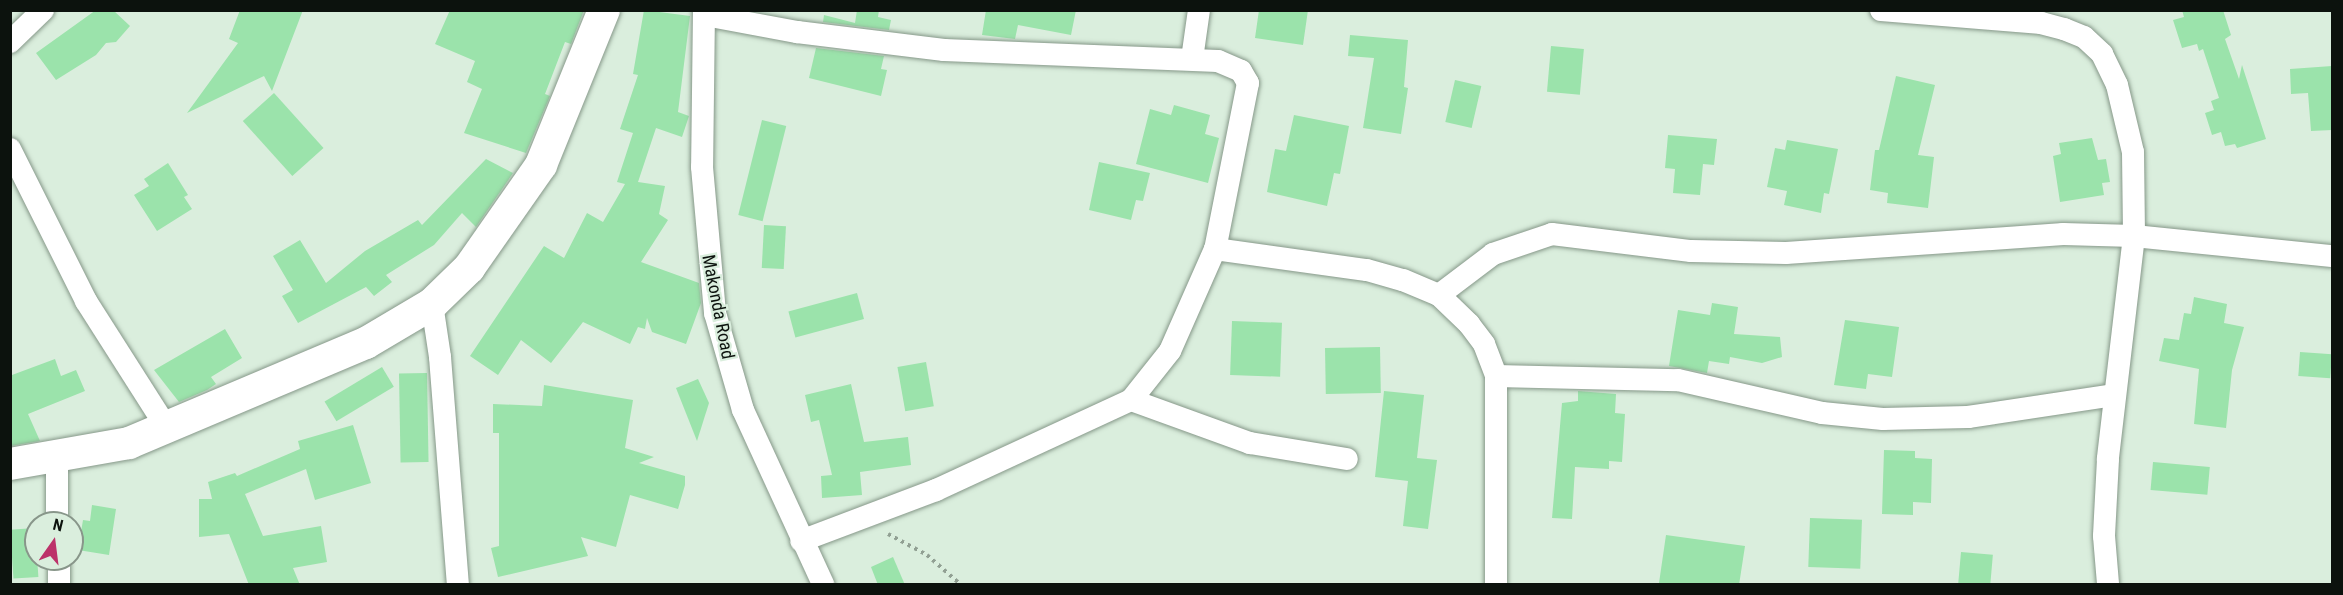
<!DOCTYPE html>
<html>
<head>
<meta charset="utf-8">
<style>
	body { margin:0 }
	#map { position:relative; width:2343px; height:595px; overflow:hidden; background:#daeedd; font-family:"Roboto Condensed",sans-serif }
	div>[style] { position:absolute }
	.building>* { inset:0; background:#9be3ab; transform-origin:0 0 }
	.path>* { height:4px; margin-top:-2px; transform-origin:0; background:repeating-linear-gradient(90deg,#91a093 0 3px,transparent 0 7.5px) }
	.roads { filter:drop-shadow(0 0 2px #869889) drop-shadow(0 0 2px #869889) }
	.street>* { height:22px; margin:-11px; padding:0 11px; transform-origin:11px; border-radius:11px; background:#fff }
	.secondary>* { height:32px; margin:-16px; padding:0 16px; transform-origin:16px; border-radius:16px; background:#fff }
	span { translate:-50% -50%; white-space:nowrap; text-align:center; line-height:1.15; -webkit-text-stroke:4.5px #daeedd; paint-order:stroke }
	.street-label { font-size:18px; color:#0c120d }
	.frame { position:absolute; inset:0; border:12px solid #0c120d; pointer-events:none }
	.north { position:absolute; left:24px; top:511px; width:60px; height:60px; box-sizing:border-box; background:#daeedd; border:2px solid #88968a; border-radius:50%; rotate:14deg; font-size:16px; font-weight:700; line-height:24px; text-align:center; color:#0c120d }
	.north::after { content:''; display:block; margin:auto; width:21px; height:27px; background:#bc326a; clip-path:polygon(50% 0,100% 100%,50% 72%,0 100%) }
</style>
</head>
<body>
<div id="map">
	<div class="building">
		<i style="clip-path:polygon(96px 10px,113px 10px,130px 26px,116px 42px,106px 43px,96px 55px,56px 80px,36px 53px)"></i>
		<i style="clip-path:polygon(240px 10px,303px 10px,272px 91px,264px 76px,187px 113px,238px 43px,229px 39px)"></i>
		<i style="clip-path:polygon(450px 10px,584px 10px,571px 44px,565px 42px,545px 94px,550px 96px,526px 153px,464px 133px,482px 89px,467px 82px,475px 61px,435px 44px)"></i>
		<i style="clip-path:polygon(644px 10px,690px 16px,678px 112px,689px 116px,682px 137px,656px 128px,638px 182px,665px 186px,659px 214px,668px 220px,641px 262px,699px 283px,701px 303px,686px 344px,652px 332px,647px 318px,645px 329px,638px 327px,630px 344px,583px 322px,551px 363px,521px 340px,498px 375px,470px 356px,544px 246px,564px 258px,587px 213px,603px 222px,625px 184px,617px 182px,633px 133px,620px 129px,638px 75px,633px 74px)"></i>
		<i style="clip-path:polygon(857px 10px,879px 10px,878px 17px,891px 20px,889px 30px,823px 22px,824px 15px,855px 23px)"></i>
		<i style="clip-path:polygon(986px 10px,1076px 10px,1071px 35px,1018px 25px,1015px 39px,982px 35px)"></i>
		<i style="clip-path:polygon(1259px 10px,1308px 10px,1303px 45px,1255px 38px)"></i>
		<i style="clip-path:polygon(2182px 10px,2223px 10px,2231px 35px,2225px 39px,2239px 79px,2242px 65px,2266px 139px,2237px 148px,2235px 144px,2225px 146px,2221px 132px,2212px 135px,2205px 113px,2214px 110px,2211px 101px,2219px 98px,2203px 49px,2199px 51px,2197px 44px,2182px 48px,2173px 20px,2184px 17px)"></i>
		<i style="clip-path:polygon(1350px 35px,1408px 40px,1404px 87px,1408px 88px,1401px 134px,1363px 128px,1374px 58px,1348px 56px)"></i>
		<i style="left:1551px;top:46px;width:33px;height:46px;rotate:5deg"></i>
		<i style="clip-path:polygon(816px 48px,884px 56px,881px 69px,887px 70px,881px 96px,809px 78px)"></i>
		<i style="clip-path:polygon(2332px 66px,2332px 130px,2311px 131px,2308px 93px,2291px 94px,2290px 69px)"></i>
		<i style="clip-path:polygon(1896px 76px,1935px 85px,1918px 155px,1934px 157px,1928px 208px,1887px 203px,1888px 193px,1870px 190px,1875px 150px,1879px 150px)"></i>
		<i style="left:1455px;top:80px;width:27px;height:43px;rotate:13deg"></i>
		<i style="left:274px;top:93px;width:74px;height:42px;rotate:48deg"></i>
		<i style="clip-path:polygon(1174px 105px,1210px 115px,1205px 134px,1219px 138px,1208px 183px,1136px 164px,1150px 109px,1171px 115px)"></i>
		<i style="clip-path:polygon(1294px 115px,1349px 126px,1340px 174px,1334px 173px,1327px 206px,1267px 192px,1275px 149px,1286px 151px)"></i>
		<i style="left:762px;top:120px;width:25px;height:98px;rotate:14deg"></i>
		<i style="clip-path:polygon(1668px 135px,1717px 139px,1714px 165px,1703px 164px,1700px 195px,1673px 193px,1675px 169px,1665px 168px)"></i>
		<i style="clip-path:polygon(2092px 138px,2098px 160px,2106px 159px,2110px 182px,2102px 183px,2104px 195px,2060px 202px,2053px 156px,2061px 154px,2059px 143px)"></i>
		<i style="clip-path:polygon(1787px 140px,1838px 149px,1829px 194px,1824px 193px,1821px 213px,1784px 205px,1787px 191px,1767px 187px,1775px 148px,1785px 150px)"></i>
		<i style="clip-path:polygon(486px 159px,513px 173px,476px 227px,462px 213px,434px 245px,386px 275px,392px 282px,374px 296px,366px 287px,298px 323px,282px 296px,293px 290px,273px 256px,300px 240px,326px 283px,365px 251px,418px 220px,422px 225px)"></i>
		<i style="clip-path:polygon(1099px 162px,1150px 173px,1143px 201px,1136px 200px,1131px 220px,1089px 210px)"></i>
		<i style="clip-path:polygon(168px 163px,188px 195px,184px 197px,192px 209px,157px 231px,134px 195px,149px 186px,144px 179px)"></i>
		<i style="left:764px;top:225px;width:22px;height:43px;rotate:3deg"></i>
		<i style="left:857px;top:293px;width:27px;height:71px;rotate:75deg"></i>
		<i style="clip-path:polygon(2194px 297px,2227px 304px,2224px 323px,2244px 327px,2232px 370px,2226px 428px,2194px 424px,2199px 369px,2159px 361px,2164px 338px,2179px 340px,2184px 313px,2191px 314px)"></i>
		<i style="clip-path:polygon(1712px 303px,1738px 307px,1734px 334px,1780px 337px,1782px 357px,1762px 363px,1730px 357px,1729px 364px,1709px 361px,1707px 373px,1669px 366px,1678px 310px,1710px 315px)"></i>
		<i style="clip-path:polygon(1845px 320px,1899px 327px,1892px 377px,1868px 374px,1866px 389px,1834px 385px)"></i>
		<i style="left:1232px;top:321px;width:50px;height:54px;rotate:2deg"></i>
		<i style="clip-path:polygon(225px 329px,242px 358px,211px 377px,216px 384px,207px 390px,179px 402px,154px 370px)"></i>
		<i style="left:1380px;top:347px;width:46px;height:55px;rotate:89deg"></i>
		<i style="left:2300px;top:352px;width:32px;height:24px;rotate:4deg"></i>
		<i style="clip-path:polygon(55px 359px,61px 376px,76px 370px,85px 391px,28px 414px,40px 441px,10px 446px,10px 372px,12px 375px)"></i>
		<i style="left:926px;top:362px;width:45px;height:29px;rotate:80deg"></i>
		<i style="left:382px;top:367px;width:23px;height:67px;rotate:59deg"></i>
		<i style="left:427px;top:373px;width:89px;height:28px;rotate:89deg"></i>
		<i style="clip-path:polygon(698px 379px,709px 403px,697px 441px,676px 388px)"></i>
		<i style="clip-path:polygon(851px 384px,864px 442px,908px 437px,911px 465px,860px 472px,862px 495px,822px 498px,821px 476px,832px 475px,819px 420px,811px 422px,805px 395px)"></i>
		<i style="clip-path:polygon(544px 385px,633px 400px,625px 448px,654px 457px,639px 463px,685px 476px,685px 485px,678px 509px,630px 495px,616px 547px,581px 537px,588px 556px,498px 577px,491px 548px,499px 546px,499px 433px,493px 433px,493px 404px,542px 406px)"></i>
		<i style="clip-path:polygon(1384px 391px,1424px 395px,1417px 458px,1437px 460px,1428px 529px,1403px 526px,1408px 481px,1375px 477px)"></i>
		<i style="clip-path:polygon(1578px 391px,1616px 394px,1615px 413px,1625px 414px,1622px 462px,1609px 461px,1609px 469px,1575px 467px,1572px 519px,1552px 518px,1562px 403px,1578px 401px)"></i>
		<i style="clip-path:polygon(353px 425px,371px 483px,315px 500px,306px 469px,245px 494px,263px 536px,321px 526px,327px 562px,293px 568px,300px 585px,249px 585px,229px 534px,199px 537px,199px 499px,212px 499px,208px 482px,235px 473px,237px 476px,300px 449px,298px 441px)"></i>
		<i style="clip-path:polygon(1884px 450px,1915px 451px,1915px 458px,1932px 459px,1931px 503px,1913px 502px,1913px 515px,1882px 514px)"></i>
		<i style="left:2153px;top:462px;width:57px;height:28px;rotate:5deg"></i>
		<i style="clip-path:polygon(92px 505px,116px 509px,109px 555px,78px 550px,83px 520px,90px 521px)"></i>
		<i style="left:1810px;top:518px;width:52px;height:49px;rotate:2deg"></i>
		<i style="left:35px;top:528px;width:49px;height:25px;rotate:86deg"></i>
		<i style="clip-path:polygon(1666px 535px,1745px 546px,1739px 585px,1659px 583px)"></i>
		<i style="left:1961px;top:552px;width:32px;height:33px;rotate:5deg"></i>
		<i style="clip-path:polygon(893px 557px,905px 585px,878px 585px,871px 567px)"></i>
	</div>
	<div class="path">
		<i style="left:888px;top:534px;width:44px;rotate:28.3deg"></i>
		<i style="left:927px;top:555px;width:44px;rotate:41.3deg"></i>
	</div>
	<div class="roads">
		<div class="street">
			<i style="left:704px;top:10px;width:157px;rotate:90.7deg"></i>
			<i style="left:702px;top:167px;width:147px;rotate:84.9deg"></i>
			<i style="left:715px;top:313px;width:101px;rotate:73.9deg"></i>
			<i style="left:743px;top:410px;width:192px;rotate:65.3deg"></i>
			<i style="left:1881px;top:10px;width:161px;rotate:4.6deg"></i>
			<i style="left:2041px;top:23px;width:24px;rotate:15deg"></i>
			<i style="left:2064px;top:29px;width:22px;rotate:22deg"></i>
			<i style="left:2084px;top:37px;width:25px;rotate:43deg"></i>
			<i style="left:2102px;top:54px;width:34px;rotate:64deg"></i>
			<i style="left:2117px;top:85px;width:69px;rotate:76.6deg"></i>
			<i style="left:2133px;top:152px;width:84px;rotate:89.3deg"></i>
			<i style="left:2134px;top:236px;width:225px;rotate:96.7deg"></i>
			<i style="left:2108px;top:459px;width:77px;rotate:93deg"></i>
			<i style="left:2104px;top:536px;width:48px;rotate:85.2deg"></i>
			<i style="left:705px;top:15px;width:94px;rotate:10.5deg"></i>
			<i style="left:797px;top:32px;width:148px;rotate:7deg"></i>
			<i style="left:944px;top:50px;width:274px;rotate:2.3deg"></i>
			<i style="left:1218px;top:61px;width:25px;rotate:23deg"></i>
			<i style="left:1241px;top:71px;width:14px;rotate:60deg"></i>
			<i style="left:1248px;top:83px;width:169px;rotate:101.2deg"></i>
			<i style="left:1215px;top:249px;width:111px;rotate:113.8deg"></i>
			<i style="left:1170px;top:351px;width:63px;rotate:128.5deg"></i>
			<i style="left:1131px;top:400px;width:215px;rotate:155.2deg"></i>
			<i style="left:936px;top:490px;width:144px;rotate:159.3deg"></i>
			<i style="left:10px;top:42px;width:46px;rotate:-44.1deg"></i>
			<i style="left:1192px;top:59px;width:49px;rotate:-81.9deg"></i>
			<i style="left:10px;top:149px;width:170px;rotate:63.4deg"></i>
			<i style="left:86px;top:301px;width:147px;rotate:57.5deg"></i>
			<i style="left:1215px;top:249px;width:153px;rotate:7.9deg"></i>
			<i style="left:1367px;top:270px;width:37px;rotate:16deg"></i>
			<i style="left:1403px;top:280px;width:39px;rotate:23deg"></i>
			<i style="left:1439px;top:295px;width:42px;rotate:44deg"></i>
			<i style="left:1469px;top:324px;width:25px;rotate:53deg"></i>
			<i style="left:1484px;top:344px;width:34px;rotate:69deg"></i>
			<i style="left:1496px;top:376px;width:208px;rotate:90deg"></i>
			<i style="left:1439px;top:295px;width:68px;rotate:-37.2deg"></i>
			<i style="left:1493px;top:254px;width:62px;rotate:-18.7deg"></i>
			<i style="left:1552px;top:234px;width:140px;rotate:7deg"></i>
			<i style="left:1691px;top:251px;width:95px;rotate:1.2deg"></i>
			<i style="left:1786px;top:253px;width:278px;rotate:-3.9deg"></i>
			<i style="left:2063px;top:234px;width:71px;rotate:1.6deg"></i>
			<i style="left:2134px;top:236px;width:199px;rotate:5.8deg"></i>
			<i style="left:432px;top:304px;width:54px;rotate:81.4deg"></i>
			<i style="left:440px;top:357px;width:228px;rotate:85.5deg"></i>
			<i style="left:1496px;top:376px;width:182px;rotate:1.3deg"></i>
			<i style="left:1678px;top:380px;width:148px;rotate:12.9deg"></i>
			<i style="left:1822px;top:413px;width:61px;rotate:5.6deg"></i>
			<i style="left:1883px;top:419px;width:85px;rotate:-1.3deg"></i>
			<i style="left:1968px;top:417px;width:147px;rotate:-8.6deg"></i>
			<i style="left:1131px;top:400px;width:127px;rotate:19.9deg"></i>
			<i style="left:1250px;top:443px;width:98px;rotate:9.4deg"></i>
			<i style="left:57px;top:459px;width:64px;rotate:90deg"></i>
			<i style="left:59px;top:584px;width:25px;rotate:-90deg"></i>
		</div>
		<div class="secondary">
			<i style="left:10px;top:464px;width:121px;rotate:-10deg"></i>
			<i style="left:129px;top:443px;width:257px;rotate:-22.9deg"></i>
			<i style="left:366px;top:343px;width:77px;rotate:-30.6deg"></i>
			<i style="left:432px;top:304px;width:52px;rotate:-44.2deg"></i>
			<i style="left:469px;top:268px;width:126px;rotate:-55deg"></i>
			<i style="left:541px;top:165px;width:167px;rotate:-67.9deg"></i>
		</div>
	</div>
	<div class="street-label">
		<span style="left:718px;top:307px;rotate:79deg">Makonda Road</span>
	</div>
	<div class="frame"></div>
	<div class="north">N</div>
</div>
</body>
</html>
